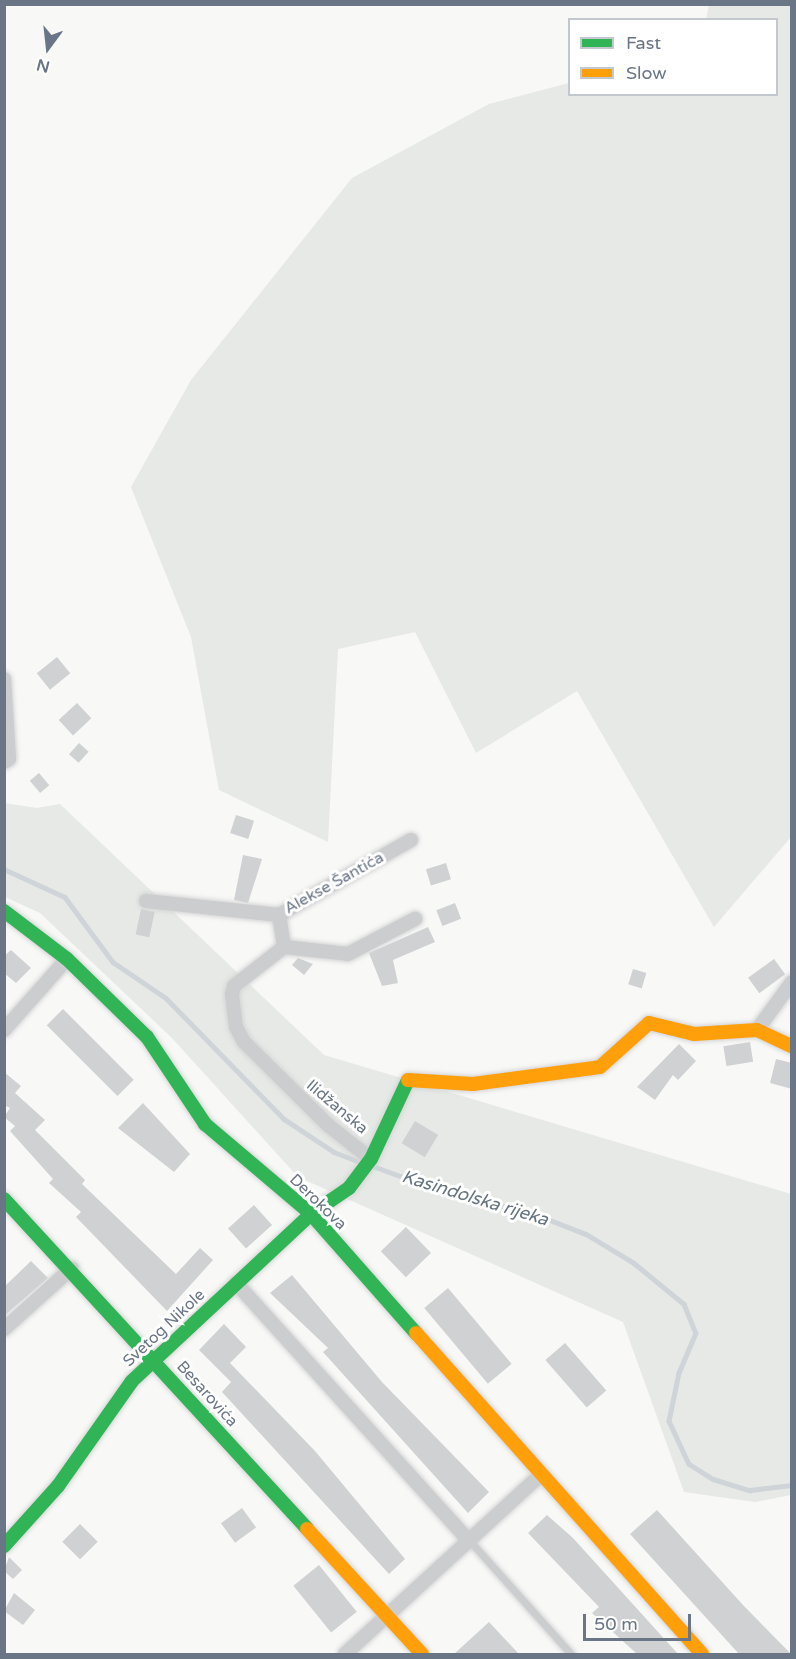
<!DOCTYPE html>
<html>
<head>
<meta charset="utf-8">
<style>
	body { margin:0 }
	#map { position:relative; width:796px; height:1659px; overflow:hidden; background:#f8f8f7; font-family:"Varela Round",sans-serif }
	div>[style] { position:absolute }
	.green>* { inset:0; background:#e6e9e5 }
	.stream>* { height:4.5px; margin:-2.25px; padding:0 2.25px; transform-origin:2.25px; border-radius:2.25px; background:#ced4d8 }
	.building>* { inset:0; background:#d0d1d2; transform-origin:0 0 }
	.roads { filter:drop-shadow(0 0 2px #d5d5d6) drop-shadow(0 0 2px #d5d5d6) }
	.lane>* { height:7px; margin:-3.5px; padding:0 3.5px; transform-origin:3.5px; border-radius:3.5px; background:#cccdce }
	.street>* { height:14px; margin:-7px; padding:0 7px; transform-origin:7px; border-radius:7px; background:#cccdce }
	.fast>* { height:14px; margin:-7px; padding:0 7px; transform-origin:7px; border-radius:7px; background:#30b455 }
	.slow>* { height:14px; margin:-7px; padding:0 7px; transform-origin:7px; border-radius:7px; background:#ff9f0a }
	span { translate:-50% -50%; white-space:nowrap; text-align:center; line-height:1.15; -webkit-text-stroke:6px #fff; paint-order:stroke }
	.street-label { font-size:16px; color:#6a7585 }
	.water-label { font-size:18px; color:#667580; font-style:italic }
	.frame { position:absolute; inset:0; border:6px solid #6a7585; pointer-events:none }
	.legend { position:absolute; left:568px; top:18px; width:210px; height:78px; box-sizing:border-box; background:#fff; border:2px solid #c3c8ce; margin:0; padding:8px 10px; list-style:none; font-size:18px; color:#6a7585 }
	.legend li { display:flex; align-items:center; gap:12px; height:30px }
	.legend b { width:30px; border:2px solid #c3c8ce }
	.north { position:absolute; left:18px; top:18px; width:60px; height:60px; -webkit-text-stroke:4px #fff; paint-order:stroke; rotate:195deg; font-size:16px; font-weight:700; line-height:24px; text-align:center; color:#6a7585 }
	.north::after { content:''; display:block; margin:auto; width:21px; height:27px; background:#6a7585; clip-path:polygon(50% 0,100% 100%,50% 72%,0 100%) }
	.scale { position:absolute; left:583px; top:1614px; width:108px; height:27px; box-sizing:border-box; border:3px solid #6a7585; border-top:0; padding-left:8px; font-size:18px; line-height:21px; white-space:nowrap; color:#6a7585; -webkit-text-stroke:4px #fff; paint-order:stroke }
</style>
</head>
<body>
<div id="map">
	<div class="green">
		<i style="clip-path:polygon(709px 5px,791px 5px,791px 837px,714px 927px,577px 691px,476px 753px,415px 632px,338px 649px,328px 842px,219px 790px,191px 637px,131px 487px,191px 380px,352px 178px,489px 104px,569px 83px,570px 94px,776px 94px,776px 20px,706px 19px)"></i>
		<i style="clip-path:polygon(4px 803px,37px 808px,60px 804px,324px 1055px,791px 1194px,791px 1495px,755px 1502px,684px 1492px,623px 1322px,298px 1177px,172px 1038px,40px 913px,5px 897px)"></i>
	</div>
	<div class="stream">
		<i style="left:4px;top:869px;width:67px;rotate:24.7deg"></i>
		<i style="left:65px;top:897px;width:81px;rotate:53.6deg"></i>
		<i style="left:113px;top:962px;width:64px;rotate:34.2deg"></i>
		<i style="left:166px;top:998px;width:169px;rotate:45.7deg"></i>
		<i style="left:284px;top:1119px;width:60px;rotate:33.4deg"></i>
		<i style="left:334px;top:1152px;width:31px;rotate:21deg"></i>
		<i style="left:373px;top:1166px;width:81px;rotate:20.2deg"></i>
		<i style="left:449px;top:1194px;width:80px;rotate:12.3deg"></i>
		<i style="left:527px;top:1211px;width:63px;rotate:21.3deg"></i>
		<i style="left:586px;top:1234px;width:56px;rotate:31.1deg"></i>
		<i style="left:634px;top:1263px;width:65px;rotate:39.4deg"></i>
		<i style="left:684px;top:1304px;width:31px;rotate:68deg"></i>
		<i style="left:696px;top:1333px;width:43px;rotate:113deg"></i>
		<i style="left:679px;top:1373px;width:49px;rotate:101.8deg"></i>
		<i style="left:669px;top:1421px;width:47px;rotate:65.1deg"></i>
		<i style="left:689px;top:1464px;width:28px;rotate:32deg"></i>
		<i style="left:713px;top:1479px;width:39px;rotate:17deg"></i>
		<i style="left:750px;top:1490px;width:42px;rotate:-6.8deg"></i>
	</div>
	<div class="building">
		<i style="left:57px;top:657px;width:21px;height:26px;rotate:51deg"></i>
		<i style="left:77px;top:703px;width:21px;height:25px;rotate:47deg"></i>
		<i style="left:79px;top:743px;width:13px;height:15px;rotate:42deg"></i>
		<i style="left:39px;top:773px;width:16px;height:12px;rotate:50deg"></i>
		<i style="left:236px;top:815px;width:19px;height:19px;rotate:18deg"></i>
		<i style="clip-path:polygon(243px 855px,262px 859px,248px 903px,234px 900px)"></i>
		<i style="left:446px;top:863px;width:17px;height:21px;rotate:73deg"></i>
		<i style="left:455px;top:903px;width:17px;height:20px;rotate:69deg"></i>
		<i style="left:141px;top:909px;width:14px;height:26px;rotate:12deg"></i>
		<i style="clip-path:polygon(428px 927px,435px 942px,393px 960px,398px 983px,382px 986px,369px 953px)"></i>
		<i style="clip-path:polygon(11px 950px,31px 968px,16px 983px,4px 973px,4px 956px)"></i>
		<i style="clip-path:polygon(298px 958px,313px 964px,304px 975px,292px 965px)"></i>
		<i style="left:774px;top:959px;width:19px;height:32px;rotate:54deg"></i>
		<i style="left:633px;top:969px;width:14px;height:16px;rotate:17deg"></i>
		<i style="left:63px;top:1009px;width:100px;height:23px;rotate:45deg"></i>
		<i style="left:750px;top:1042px;width:20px;height:27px;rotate:81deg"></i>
		<i style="clip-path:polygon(679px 1044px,696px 1061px,678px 1080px,673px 1075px,655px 1100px,637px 1087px)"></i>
		<i style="clip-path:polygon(776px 1059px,792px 1063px,792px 1089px,770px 1083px)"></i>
		<i style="clip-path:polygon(4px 1072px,21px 1086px,15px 1093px,45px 1120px,35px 1130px,85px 1180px,82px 1184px,176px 1274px,200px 1248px,213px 1260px,167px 1311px,76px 1217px,81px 1212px,49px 1183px,53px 1179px,10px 1131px,15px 1126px,4px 1117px,10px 1108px,4px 1105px)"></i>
		<i style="clip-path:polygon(143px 1103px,190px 1154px,174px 1172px,118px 1128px)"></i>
		<i style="left:415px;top:1121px;width:27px;height:26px;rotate:31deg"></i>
		<i style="left:254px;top:1205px;width:27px;height:35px;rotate:48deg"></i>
		<i style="left:406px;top:1227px;width:36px;height:35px;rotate:46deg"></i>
		<i style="clip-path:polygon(31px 1261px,48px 1278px,4px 1316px,4px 1287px)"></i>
		<i style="clip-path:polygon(292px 1275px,382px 1382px,489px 1492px,468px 1513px,323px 1352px,328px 1348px,270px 1293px)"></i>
		<i style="left:448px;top:1288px;width:99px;height:31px;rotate:50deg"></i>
		<i style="clip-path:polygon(224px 1324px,246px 1347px,230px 1363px,315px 1451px,405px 1559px,389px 1574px,222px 1392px,231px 1382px,199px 1350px)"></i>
		<i style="left:565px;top:1343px;width:63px;height:26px;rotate:49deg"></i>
		<i style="left:242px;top:1508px;width:24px;height:26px;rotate:54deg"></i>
		<i style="clip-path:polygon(657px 1510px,743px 1605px,791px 1654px,739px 1654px,630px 1534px)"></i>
		<i style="clip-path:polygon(547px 1515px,573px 1538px,678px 1654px,637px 1654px,592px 1613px,599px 1607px,528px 1533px)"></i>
		<i style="left:80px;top:1524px;width:25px;height:25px;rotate:45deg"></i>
		<i style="clip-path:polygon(9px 1557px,22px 1570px,13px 1579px,4px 1571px)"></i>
		<i style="left:319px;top:1565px;width:60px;height:33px;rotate:51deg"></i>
		<i style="clip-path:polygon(14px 1593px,35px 1610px,23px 1625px,4px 1611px)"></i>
		<i style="clip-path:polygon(489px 1622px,519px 1654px,454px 1654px)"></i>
	</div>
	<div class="roads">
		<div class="lane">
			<i style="left:469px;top:1540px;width:153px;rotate:48.2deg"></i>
		</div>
		<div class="street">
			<i style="left:4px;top:679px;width:80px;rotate:86.4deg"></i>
			<i style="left:9px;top:759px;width:6px;rotate:149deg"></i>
			<i style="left:146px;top:901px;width:134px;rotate:6deg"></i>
			<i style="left:279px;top:915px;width:152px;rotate:-29.6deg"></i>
			<i style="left:279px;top:915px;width:32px;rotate:81deg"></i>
			<i style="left:4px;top:1030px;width:95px;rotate:-48.4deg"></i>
			<i style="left:757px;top:1030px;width:59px;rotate:-53.9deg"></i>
			<i style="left:371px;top:1159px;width:55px;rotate:-141.7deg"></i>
			<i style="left:328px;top:1125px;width:118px;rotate:-135.3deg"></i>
			<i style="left:244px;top:1042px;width:17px;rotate:-118deg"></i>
			<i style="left:236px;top:1027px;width:33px;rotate:-97deg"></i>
			<i style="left:232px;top:994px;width:8px;rotate:-76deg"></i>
			<i style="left:234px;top:986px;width:63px;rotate:-38deg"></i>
			<i style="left:284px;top:947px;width:64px;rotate:6.2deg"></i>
			<i style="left:348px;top:954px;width:76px;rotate:-27.6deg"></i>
			<i style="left:236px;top:1283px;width:345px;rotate:47.9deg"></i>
			<i style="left:4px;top:1329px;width:91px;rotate:-41.9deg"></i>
			<i style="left:345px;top:1654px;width:263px;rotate:-42.5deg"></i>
		</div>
		<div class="fast">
			<i style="left:4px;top:911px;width:79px;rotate:37.3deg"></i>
			<i style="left:67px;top:959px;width:112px;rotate:44.3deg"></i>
			<i style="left:147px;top:1037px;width:105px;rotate:56.3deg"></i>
			<i style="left:205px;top:1124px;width:139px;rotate:40.3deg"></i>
			<i style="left:311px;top:1214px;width:159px;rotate:48.6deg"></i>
			<i style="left:4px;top:1199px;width:448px;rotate:47.4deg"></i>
			<i style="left:4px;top:1546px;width:81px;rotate:-48deg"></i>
			<i style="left:58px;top:1486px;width:128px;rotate:-54.8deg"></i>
			<i style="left:132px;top:1381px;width:245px;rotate:-43deg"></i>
			<i style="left:311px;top:1214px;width:46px;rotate:-34.4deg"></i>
			<i style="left:349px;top:1188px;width:36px;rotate:-53deg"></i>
			<i style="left:371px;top:1159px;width:87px;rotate:-64.9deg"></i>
		</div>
		<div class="slow">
			<i style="left:408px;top:1080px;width:65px;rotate:3.5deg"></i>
			<i style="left:473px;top:1084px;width:128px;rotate:-7.6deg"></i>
			<i style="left:600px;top:1067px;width:66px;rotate:-41.9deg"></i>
			<i style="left:649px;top:1023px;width:46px;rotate:13.7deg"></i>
			<i style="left:694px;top:1034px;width:63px;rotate:-3.6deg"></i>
			<i style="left:757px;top:1030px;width:38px;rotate:25deg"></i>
			<i style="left:416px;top:1333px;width:430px;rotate:48.3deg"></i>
			<i style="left:307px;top:1529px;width:170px;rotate:47.4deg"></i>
		</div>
	</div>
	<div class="street-label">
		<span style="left:334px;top:883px;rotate:-29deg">Alekse Šantića</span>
		<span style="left:337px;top:1107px;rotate:40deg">Ilidžanska</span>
		<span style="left:318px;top:1202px;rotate:44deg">Derokova</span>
		<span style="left:164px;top:1328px;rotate:-43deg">Svetog Nikole</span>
		<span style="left:207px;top:1394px;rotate:48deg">Besarovića</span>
	</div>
	<div class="water-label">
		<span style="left:475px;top:1198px;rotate:17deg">Kasindolska rijeka</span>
	</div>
	<div class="frame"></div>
	<ul class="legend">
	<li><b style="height:8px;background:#30b455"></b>Fast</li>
	<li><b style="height:8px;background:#ff9f0a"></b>Slow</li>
	</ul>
	<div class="north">N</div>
	<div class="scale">50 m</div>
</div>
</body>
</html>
